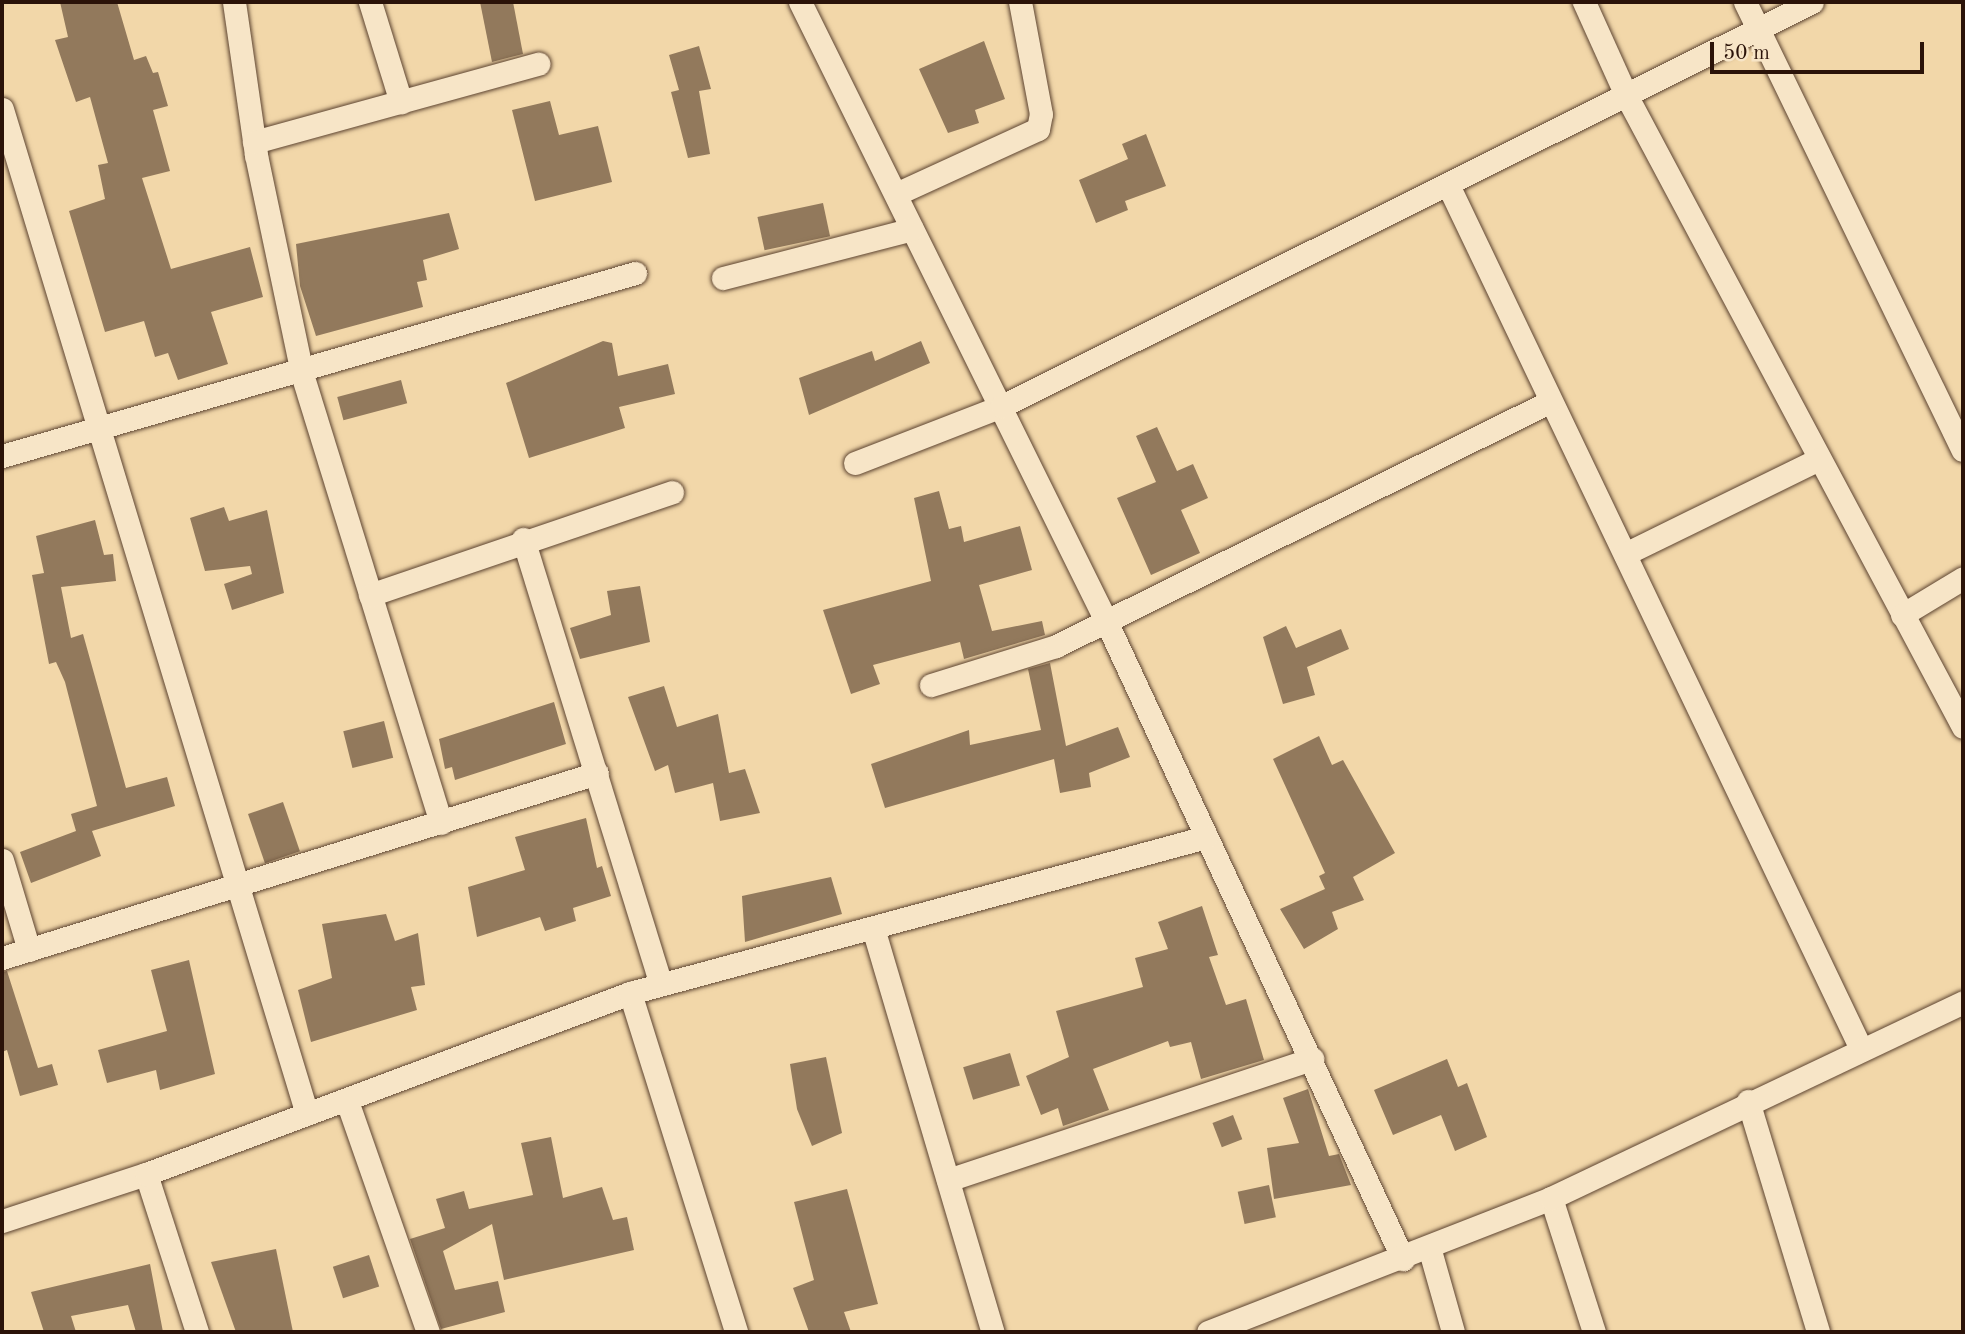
<!DOCTYPE html>
<html>
<head>
<meta charset="utf-8">
<style>
	body { margin:0 }
	#map { position:relative; width:1965px; height:1334px; overflow:hidden; background:#f2d7a9; font-family:"Old Standard TT",serif }
	div>[style] { position:absolute }
	.building>* { inset:0; background:#92795c; transform-origin:0 0 }
	.roads { filter:drop-shadow(0 0 2px #5d4431) drop-shadow(0 0 2px #5d4431) }
	.minor>* { height:23px; margin:-11.5px; padding:0 11.5px; transform-origin:11.5px; border-radius:11.5px; background:#f7e5c7 }
	span { translate:-50% -50%; white-space:nowrap; text-align:center; line-height:1.15; -webkit-text-stroke:7px #f7e5c7; paint-order:stroke }
	.frame { position:absolute; inset:0; border:4px solid #2b1309; pointer-events:none }
	.scale { position:absolute; left:1710px; top:42px; width:214px; height:32px; box-sizing:border-box; border:4px solid #2b1309; border-top:0; padding-left:9px; font-size:21px; line-height:24px; white-space:nowrap; color:#2b1309; -webkit-text-stroke:5px #f7e5c7; paint-order:stroke }
</style>
</head>
<body>
<div id="map">
	<div class="building">
		<i style="clip-path:polygon(60px 2px,117px 2px,134px 60px,146px 56px,153px 73px,158px 72px,168px 106px,153px 110px,170px 171px,142px 178px,171px 269px,250px 247px,263px 297px,211px 312px,228px 364px,178px 380px,168px 353px,155px 357px,144px 321px,105px 332px,69px 211px,105px 199px,98px 165px,108px 163px,90px 97px,76px 102px,55px 40px,68px 37px)"></i>
		<i style="clip-path:polygon(480px 2px,513px 2px,523px 54px,492px 62px)"></i>
		<i style="clip-path:polygon(984px 41px,1005px 99px,975px 110px,979px 123px,948px 133px,919px 69px)"></i>
		<i style="clip-path:polygon(699px 46px,711px 89px,699px 91px,710px 154px,688px 158px,671px 92px,679px 90px,669px 55px)"></i>
		<i style="clip-path:polygon(550px 101px,559px 135px,598px 126px,612px 182px,535px 201px,512px 110px)"></i>
		<i style="clip-path:polygon(1146px 134px,1166px 186px,1125px 201px,1128px 210px,1096px 223px,1079px 180px,1128px 159px,1122px 144px)"></i>
		<i style="left:823px;top:203px;width:34px;height:67px;rotate:78deg"></i>
		<i style="clip-path:polygon(449px 213px,459px 249px,423px 260px,427px 280px,417px 282px,423px 307px,316px 336px,300px 286px,296px 244px)"></i>
		<i style="clip-path:polygon(603px 341px,612px 343px,618px 376px,668px 364px,675px 394px,619px 407px,625px 428px,529px 458px,506px 383px)"></i>
		<i style="clip-path:polygon(921px 341px,930px 363px,809px 415px,799px 378px,872px 351px,875px 361px)"></i>
		<i style="left:401px;top:380px;width:24px;height:66px;rotate:75deg"></i>
		<i style="clip-path:polygon(1157px 427px,1177px 471px,1193px 464px,1208px 498px,1181px 510px,1200px 553px,1151px 575px,1117px 498px,1156px 482px,1136px 436px)"></i>
		<i style="clip-path:polygon(939px 491px,949px 529px,961px 526px,964px 542px,1020px 526px,1032px 570px,979px 585px,992px 631px,1042px 621px,1045px 635px,964px 659px,960px 642px,873px 665px,880px 684px,851px 694px,823px 610px,931px 581px,914px 498px)"></i>
		<i style="clip-path:polygon(224px 507px,229px 521px,267px 510px,284px 593px,232px 610px,224px 584px,252px 574px,250px 566px,205px 571px,190px 518px)"></i>
		<i style="clip-path:polygon(95px 520px,104px 555px,113px 554px,116px 581px,61px 587px,71px 638px,83px 634px,126px 788px,167px 777px,175px 806px,92px 831px,101px 856px,31px 883px,20px 852px,76px 831px,71px 814px,97px 806px,65px 682px,56px 662px,49px 664px,32px 575px,44px 573px,36px 536px)"></i>
		<i style="clip-path:polygon(640px 586px,650px 642px,580px 659px,570px 628px,611px 615px,607px 591px)"></i>
		<i style="clip-path:polygon(1286px 626px,1296px 648px,1341px 629px,1349px 649px,1307px 667px,1315px 695px,1283px 704px,1263px 637px)"></i>
		<i style="clip-path:polygon(1050px 663px,1066px 746px,1118px 727px,1130px 757px,1089px 773px,1091px 787px,1060px 793px,1054px 759px,885px 808px,871px 764px,969px 730px,970px 745px,1041px 730px,1028px 669px)"></i>
		<i style="clip-path:polygon(664px 686px,677px 727px,718px 714px,729px 773px,745px 769px,760px 813px,720px 821px,713px 783px,675px 793px,668px 765px,655px 771px,628px 697px)"></i>
		<i style="clip-path:polygon(554px 702px,566px 744px,455px 780px,452px 767px,445px 769px,439px 739px)"></i>
		<i style="left:384px;top:721px;width:38px;height:42px;rotate:76deg"></i>
		<i style="clip-path:polygon(1319px 736px,1332px 765px,1343px 760px,1395px 853px,1353px 877px,1364px 900px,1332px 912px,1338px 929px,1304px 949px,1280px 909px,1325px 889px,1319px 876px,1325px 873px,1273px 759px)"></i>
		<i style="left:283px;top:802px;width:52px;height:37px;rotate:71deg"></i>
		<i style="clip-path:polygon(586px 818px,597px 868px,602px 866px,611px 896px,573px 908px,576px 921px,545px 931px,540px 917px,477px 937px,468px 887px,525px 870px,515px 837px)"></i>
		<i style="clip-path:polygon(831px 877px,842px 914px,745px 942px,742px 896px)"></i>
		<i style="clip-path:polygon(1202px 906px,1218px 955px,1209px 957px,1226px 1005px,1246px 999px,1264px 1060px,1201px 1079px,1191px 1042px,1170px 1047px,1168px 1041px,1093px 1069px,1109px 1110px,1063px 1126px,1058px 1108px,1041px 1115px,1026px 1076px,1069px 1057px,1056px 1011px,1143px 987px,1135px 958px,1168px 949px,1158px 922px)"></i>
		<i style="clip-path:polygon(386px 914px,395px 941px,418px 933px,425px 985px,411px 987px,417px 1010px,311px 1042px,298px 990px,332px 978px,322px 924px)"></i>
		<i style="clip-path:polygon(189px 960px,215px 1074px,160px 1090px,156px 1070px,107px 1083px,98px 1050px,167px 1031px,151px 970px)"></i>
		<i style="clip-path:polygon(7px 971px,38px 1068px,52px 1064px,58px 1085px,20px 1096px,7px 1050px,2px 1052px,2px 972px)"></i>
		<i style="left:1010px;top:1053px;width:34px;height:49px;rotate:73deg"></i>
		<i style="clip-path:polygon(826px 1057px,842px 1133px,812px 1146px,797px 1109px,790px 1064px)"></i>
		<i style="clip-path:polygon(1447px 1059px,1458px 1087px,1467px 1083px,1487px 1137px,1455px 1151px,1441px 1115px,1393px 1135px,1374px 1090px)"></i>
		<i style="clip-path:polygon(1308px 1089px,1329px 1156px,1339px 1154px,1351px 1185px,1274px 1199px,1267px 1148px,1299px 1143px,1283px 1098px)"></i>
		<i style="left:1233px;top:1115px;width:26px;height:22px;rotate:69deg"></i>
		<i style="clip-path:polygon(551px 1137px,563px 1198px,602px 1187px,613px 1220px,627px 1217px,634px 1250px,504px 1280px,492px 1224px,443px 1251px,455px 1290px,498px 1281px,505px 1312px,441px 1329px,410px 1239px,445px 1228px,436px 1199px,464px 1191px,469px 1209px,533px 1195px,521px 1143px)"></i>
		<i style="left:1269px;top:1185px;width:33px;height:32px;rotate:78deg"></i>
		<i style="clip-path:polygon(847px 1189px,878px 1304px,844px 1312px,851px 1332px,809px 1332px,793px 1288px,814px 1280px,794px 1202px)"></i>
		<i style="clip-path:polygon(276px 1249px,293px 1332px,236px 1332px,211px 1262px)"></i>
		<i style="left:369px;top:1255px;width:33px;height:38px;rotate:72deg"></i>
		<i style="clip-path:polygon(150px 1264px,163px 1332px,136px 1332px,128px 1305px,71px 1316px,76px 1332px,44px 1332px,31px 1292px)"></i>
	</div>
	<div class="roads">
		<div class="minor">
			<i style="left:234px;top:2px;width:155px;rotate:81.8deg"></i>
			<i style="left:256px;top:155px;width:224px;rotate:78.1deg"></i>
			<i style="left:302px;top:374px;width:470px;rotate:72.8deg"></i>
			<i style="left:370px;top:2px;width:105px;rotate:72.8deg"></i>
			<i style="left:800px;top:2px;width:691px;rotate:63.69deg"></i>
			<i style="left:1106px;top:621px;width:704px;rotate:65.04deg"></i>
			<i style="left:1584px;top:2px;width:102px;rotate:65.7deg"></i>
			<i style="left:1626px;top:95px;width:716px;rotate:61.93deg"></i>
			<i style="left:1745px;top:2px;width:498px;rotate:64.1deg"></i>
			<i style="left:2px;top:109px;width:1050px;rotate:73.12deg"></i>
			<i style="left:254px;top:142px;width:295px;rotate:-15.4deg"></i>
			<i style="left:1449px;top:187px;width:955px;rotate:64.45deg"></i>
			<i style="left:896px;top:194px;width:156px;rotate:-24.6deg"></i>
			<i style="left:1038px;top:129px;width:15px;rotate:-79deg"></i>
			<i style="left:1041px;top:114px;width:114px;rotate:-100.6deg"></i>
			<i style="left:723px;top:278px;width:195px;rotate:-14.5deg"></i>
			<i style="left:2px;top:456px;width:659px;rotate:-16.12deg"></i>
			<i style="left:855px;top:463px;width:158px;rotate:-21.2deg"></i>
			<i style="left:1002px;top:406px;width:905px;rotate:-26.51deg"></i>
			<i style="left:523px;top:539px;width:466px;rotate:72.8deg"></i>
			<i style="left:1625px;top:554px;width:216px;rotate:-26.1deg"></i>
			<i style="left:370px;top:595px;width:319px;rotate:-18.8deg"></i>
			<i style="left:1902px;top:615px;width:71px;rotate:-31.2deg"></i>
			<i style="left:931px;top:685px;width:131px;rotate:-17.3deg"></i>
			<i style="left:1056px;top:646px;width:552px;rotate:-26.33deg"></i>
			<i style="left:2px;top:860px;width:94px;rotate:73.3deg"></i>
			<i style="left:873px;top:928px;width:421px;rotate:73.5deg"></i>
			<i style="left:2px;top:958px;width:623px;rotate:-17.27deg"></i>
			<i style="left:630px;top:993px;width:355px;rotate:72.6deg"></i>
			<i style="left:347px;top:1101px;width:245px;rotate:70.7deg"></i>
			<i style="left:1748px;top:1101px;width:241px;rotate:73.1deg"></i>
			<i style="left:146px;top:1174px;width:166px;rotate:72.1deg"></i>
			<i style="left:948px;top:1180px;width:384px;rotate:-18.4deg"></i>
			<i style="left:1551px;top:1198px;width:141px;rotate:72.2deg"></i>
			<i style="left:2px;top:1221px;width:151px;rotate:-18.1deg"></i>
			<i style="left:146px;top:1174px;width:517px;rotate:-20.5deg"></i>
			<i style="left:630px;top:993px;width:597px;rotate:-15.15deg"></i>
			<i style="left:1429px;top:1247px;width:88px;rotate:74.2deg"></i>
			<i style="left:1208px;top:1332px;width:368px;rotate:-21.3deg"></i>
			<i style="left:1551px;top:1198px;width:456px;rotate:-25.4deg"></i>
		</div>
	</div>
	<div class="frame"></div>
	<div class="scale">50 m</div>
</div>
</body>
</html>
